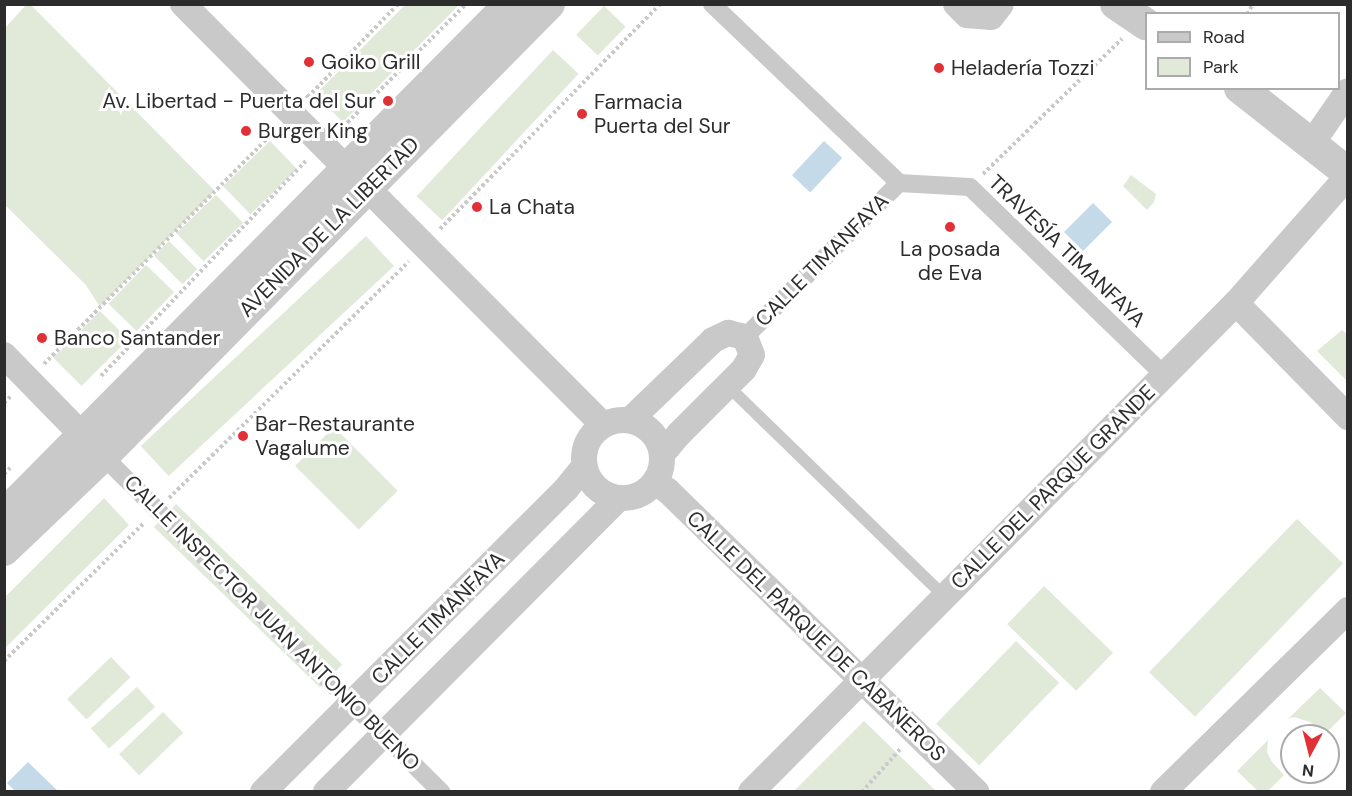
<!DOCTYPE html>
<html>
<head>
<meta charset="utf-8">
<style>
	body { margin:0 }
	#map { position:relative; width:1352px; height:796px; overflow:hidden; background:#fff; font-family:"DM Sans",sans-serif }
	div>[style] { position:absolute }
	.green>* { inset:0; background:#e1e9d9; transform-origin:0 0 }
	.water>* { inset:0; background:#c5dae9; transform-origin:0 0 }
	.path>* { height:4px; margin-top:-2px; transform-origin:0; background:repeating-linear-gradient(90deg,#c9c9c9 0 3px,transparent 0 6px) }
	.service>* { height:12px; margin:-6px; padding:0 6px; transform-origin:6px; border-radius:6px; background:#c9c9c9 }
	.pedestrian>* { height:18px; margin:-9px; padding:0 9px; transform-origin:9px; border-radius:9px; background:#c9c9c9 }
	.minor>* { height:26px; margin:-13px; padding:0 13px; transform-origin:13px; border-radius:13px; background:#c9c9c9 }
	.minor>.ring { margin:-13px; padding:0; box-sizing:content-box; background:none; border:26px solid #c9c9c9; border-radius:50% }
	.tertiary>* { height:32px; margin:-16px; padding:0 16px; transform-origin:16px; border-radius:16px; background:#c9c9c9 }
	.dots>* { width:16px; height:16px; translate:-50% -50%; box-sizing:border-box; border:3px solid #fff; border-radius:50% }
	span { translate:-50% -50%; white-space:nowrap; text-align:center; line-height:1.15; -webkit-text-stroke:6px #fff; paint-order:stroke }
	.poi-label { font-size:21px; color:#2c2c2c }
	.left { translate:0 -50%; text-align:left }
	.right { translate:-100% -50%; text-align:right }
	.street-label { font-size:21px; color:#2c2c2c }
	.frame { position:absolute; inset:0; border:6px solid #2c2c2c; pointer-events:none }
	.legend { position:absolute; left:1145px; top:12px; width:195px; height:78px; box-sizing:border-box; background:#fff; border:2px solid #ababab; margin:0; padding:8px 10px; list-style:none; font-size:18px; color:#2c2c2c }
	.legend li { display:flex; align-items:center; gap:12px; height:30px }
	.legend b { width:30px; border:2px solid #ababab }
	.north { position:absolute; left:1280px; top:724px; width:60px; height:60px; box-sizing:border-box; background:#fff; border:2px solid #ababab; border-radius:50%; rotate:187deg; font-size:16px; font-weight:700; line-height:24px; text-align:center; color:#2c2c2c }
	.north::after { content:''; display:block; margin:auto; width:21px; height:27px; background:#e03136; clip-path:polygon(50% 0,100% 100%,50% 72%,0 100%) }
</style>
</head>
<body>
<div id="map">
	<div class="green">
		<i style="clip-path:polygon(26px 5px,31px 5px,215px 191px,100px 307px,86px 285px,5px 205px,5px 28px)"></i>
		<i style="clip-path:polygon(405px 5px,459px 5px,343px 122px,315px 95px)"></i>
		<i style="left:604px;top:6px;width:30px;height:40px;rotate:44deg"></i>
		<i style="left:553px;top:50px;width:35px;height:200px;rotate:43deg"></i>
		<i style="left:270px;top:141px;width:39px;height:65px;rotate:46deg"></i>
		<i style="clip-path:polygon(1131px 175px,1156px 194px,1154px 202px,1147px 210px,1123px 186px)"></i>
		<i style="left:216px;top:195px;width:39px;height:55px;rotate:46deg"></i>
		<i style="left:366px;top:236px;width:41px;height:308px;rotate:47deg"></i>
		<i style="left:169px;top:241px;width:40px;height:21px;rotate:45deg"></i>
		<i style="left:146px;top:265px;width:39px;height:54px;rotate:44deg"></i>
		<i style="left:100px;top:311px;width:40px;height:66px;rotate:45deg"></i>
		<i style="clip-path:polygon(1342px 330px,1347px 334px,1347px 381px,1317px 351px)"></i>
		<i style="left:334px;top:427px;width:90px;height:55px;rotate:45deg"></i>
		<i style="clip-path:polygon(104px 498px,129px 525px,5px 648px,5px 597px)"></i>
		<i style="left:176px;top:504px;width:231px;height:32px;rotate:44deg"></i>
		<i style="left:1297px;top:519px;width:64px;height:213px;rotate:44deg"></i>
		<i style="left:1044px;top:586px;width:96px;height:53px;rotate:44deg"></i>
		<i style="left:1016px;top:641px;width:60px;height:115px;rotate:44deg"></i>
		<i style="left:111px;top:657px;width:28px;height:61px;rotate:46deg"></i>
		<i style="left:137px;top:687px;width:27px;height:62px;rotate:48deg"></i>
		<i style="clip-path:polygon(1320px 688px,1346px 713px,1324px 735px,1310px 722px,1294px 717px,1288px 719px)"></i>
		<i style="left:163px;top:712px;width:29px;height:61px;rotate:46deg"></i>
		<i style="clip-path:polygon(864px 721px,936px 791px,794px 791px)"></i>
		<i style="clip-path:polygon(1268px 740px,1267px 752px,1272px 762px,1284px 775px,1268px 791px,1258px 791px,1237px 771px)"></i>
	</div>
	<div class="water">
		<i style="left:824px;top:141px;width:25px;height:47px;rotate:43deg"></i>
		<i style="left:1093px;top:203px;width:27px;height:41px;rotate:45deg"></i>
		<i style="clip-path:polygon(28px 762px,58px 791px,15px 791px,7px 783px)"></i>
	</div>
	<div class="path">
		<i style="left:1247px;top:14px;width:12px;rotate:-59deg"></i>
		<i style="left:306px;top:95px;width:3px;rotate:45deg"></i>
		<i style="left:308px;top:97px;width:129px;rotate:-45.9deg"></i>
		<i style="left:339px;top:131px;width:180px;rotate:-45deg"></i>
		<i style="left:983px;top:174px;width:194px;rotate:-44.2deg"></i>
		<i style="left:440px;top:229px;width:315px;rotate:-45.6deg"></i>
		<i style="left:44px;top:364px;width:324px;rotate:-45.3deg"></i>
		<i style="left:101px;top:376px;width:298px;rotate:-46.4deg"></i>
		<i style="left:4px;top:403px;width:10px;rotate:-45deg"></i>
		<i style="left:4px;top:474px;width:10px;rotate:-45deg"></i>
		<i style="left:169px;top:498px;width:337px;rotate:-44.6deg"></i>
		<i style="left:4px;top:661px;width:198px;rotate:-44.6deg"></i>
		<i style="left:862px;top:792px;width:59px;rotate:-48.4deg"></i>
	</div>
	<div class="service">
		<i style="left:728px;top:386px;width:303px;rotate:44.2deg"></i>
	</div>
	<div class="pedestrian">
		<i style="left:712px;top:4px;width:259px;rotate:43.7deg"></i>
		<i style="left:899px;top:183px;width:71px;rotate:3.2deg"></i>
		<i style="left:970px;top:187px;width:270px;rotate:44.1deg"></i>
		<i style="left:745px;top:337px;width:218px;rotate:-45deg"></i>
		<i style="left:103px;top:456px;width:477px;rotate:44.8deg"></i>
	</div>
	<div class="minor">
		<i style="left:183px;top:4px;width:233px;rotate:45.2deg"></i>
		<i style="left:956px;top:4px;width:16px;rotate:45deg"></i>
		<i style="left:967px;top:15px;width:24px;rotate:5deg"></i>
		<i style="left:991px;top:17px;width:16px;rotate:-52deg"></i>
		<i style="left:1312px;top:143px;width:63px;rotate:-55.3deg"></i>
		<i style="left:367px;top:188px;width:334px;rotate:45.1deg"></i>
		<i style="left:1236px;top:303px;width:160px;rotate:45.5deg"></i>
		<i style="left:4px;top:355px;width:113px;rotate:45.7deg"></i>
		<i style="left:630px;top:420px;width:115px;rotate:-43.9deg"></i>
		<i style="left:713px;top:340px;width:17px;rotate:-25deg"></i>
		<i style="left:728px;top:333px;width:17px;rotate:13deg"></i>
		<i style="left:745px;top:337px;width:19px;rotate:69deg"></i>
		<i style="left:752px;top:355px;width:16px;rotate:120deg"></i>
		<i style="left:744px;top:369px;width:92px;rotate:135deg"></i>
		<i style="left:679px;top:434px;width:26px;rotate:130deg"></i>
		<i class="ring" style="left:584px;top:420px;width:52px;height:52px"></i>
		<i style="left:655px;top:482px;width:16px;rotate:35deg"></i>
		<i style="left:668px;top:491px;width:431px;rotate:44.3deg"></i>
		<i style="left:263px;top:792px;width:429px;rotate:-45deg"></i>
		<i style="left:566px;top:489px;width:28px;rotate:-51deg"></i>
		<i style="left:326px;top:792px;width:415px;rotate:-45.1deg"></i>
		<i style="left:751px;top:792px;width:689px;rotate:-45.24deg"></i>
		<i style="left:1236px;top:303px;width:169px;rotate:-48.6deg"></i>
		<i style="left:1163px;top:792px;width:260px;rotate:-44.5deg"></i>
	</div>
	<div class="tertiary">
		<i style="left:1116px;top:4px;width:36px;rotate:34deg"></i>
		<i style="left:1240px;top:88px;width:137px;rotate:38.2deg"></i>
		<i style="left:4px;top:515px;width:719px;rotate:-45.28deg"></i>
		<i style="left:4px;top:550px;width:144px;rotate:-43.6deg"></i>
		<i style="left:108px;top:451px;width:628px;rotate:-45.39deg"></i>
	</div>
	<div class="dots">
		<i style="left:309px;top:62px;background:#e03136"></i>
		<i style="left:939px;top:68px;background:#e03136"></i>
		<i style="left:388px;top:101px;background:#e03136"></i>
		<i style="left:582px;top:114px;background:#e03136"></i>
		<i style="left:246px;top:131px;background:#e03136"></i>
		<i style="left:477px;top:207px;background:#e03136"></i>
		<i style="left:950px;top:227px;background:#e03136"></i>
		<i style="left:42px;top:338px;background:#e03136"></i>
		<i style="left:243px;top:436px;background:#e03136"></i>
	</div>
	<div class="poi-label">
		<span class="left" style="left:321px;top:62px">Goiko Grill</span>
		<span class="left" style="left:951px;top:68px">Heladería Tozzi</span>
		<span class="right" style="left:376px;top:101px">Av. Libertad - Puerta del Sur</span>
		<span class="left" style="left:594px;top:114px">Farmacia<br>Puerta del Sur</span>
		<span class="left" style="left:258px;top:131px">Burger King</span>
		<span class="left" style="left:489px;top:207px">La Chata</span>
		<span style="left:950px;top:261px">La posada<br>de Eva</span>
		<span class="left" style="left:54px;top:338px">Banco Santander</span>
		<span class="left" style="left:255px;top:436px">Bar-Restaurante<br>Vagalume</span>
	</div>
	<div class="street-label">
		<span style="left:329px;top:227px;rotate:-45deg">AVENIDA DE LA LIBERTAD</span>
		<span style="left:1067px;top:251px;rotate:44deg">TRAVESÍA TIMANFAYA</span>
		<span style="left:822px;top:260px;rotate:-45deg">CALLE TIMANFAYA</span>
		<span style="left:1053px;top:487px;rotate:-45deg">CALLE DEL PARQUE GRANDE</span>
		<span style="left:438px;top:618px;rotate:-45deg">CALLE TIMANFAYA</span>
		<span style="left:272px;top:623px;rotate:45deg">CALLE INSPECTOR JUAN ANTONIO BUENO</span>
		<span style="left:816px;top:636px;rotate:44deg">CALLE DEL PARQUE DE CABAÑEROS</span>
	</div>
	<div class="frame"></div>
	<ul class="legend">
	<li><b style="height:8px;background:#c9c9c9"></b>Road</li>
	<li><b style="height:16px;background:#e1e9d9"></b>Park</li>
	</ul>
	<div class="north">N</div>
</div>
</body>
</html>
